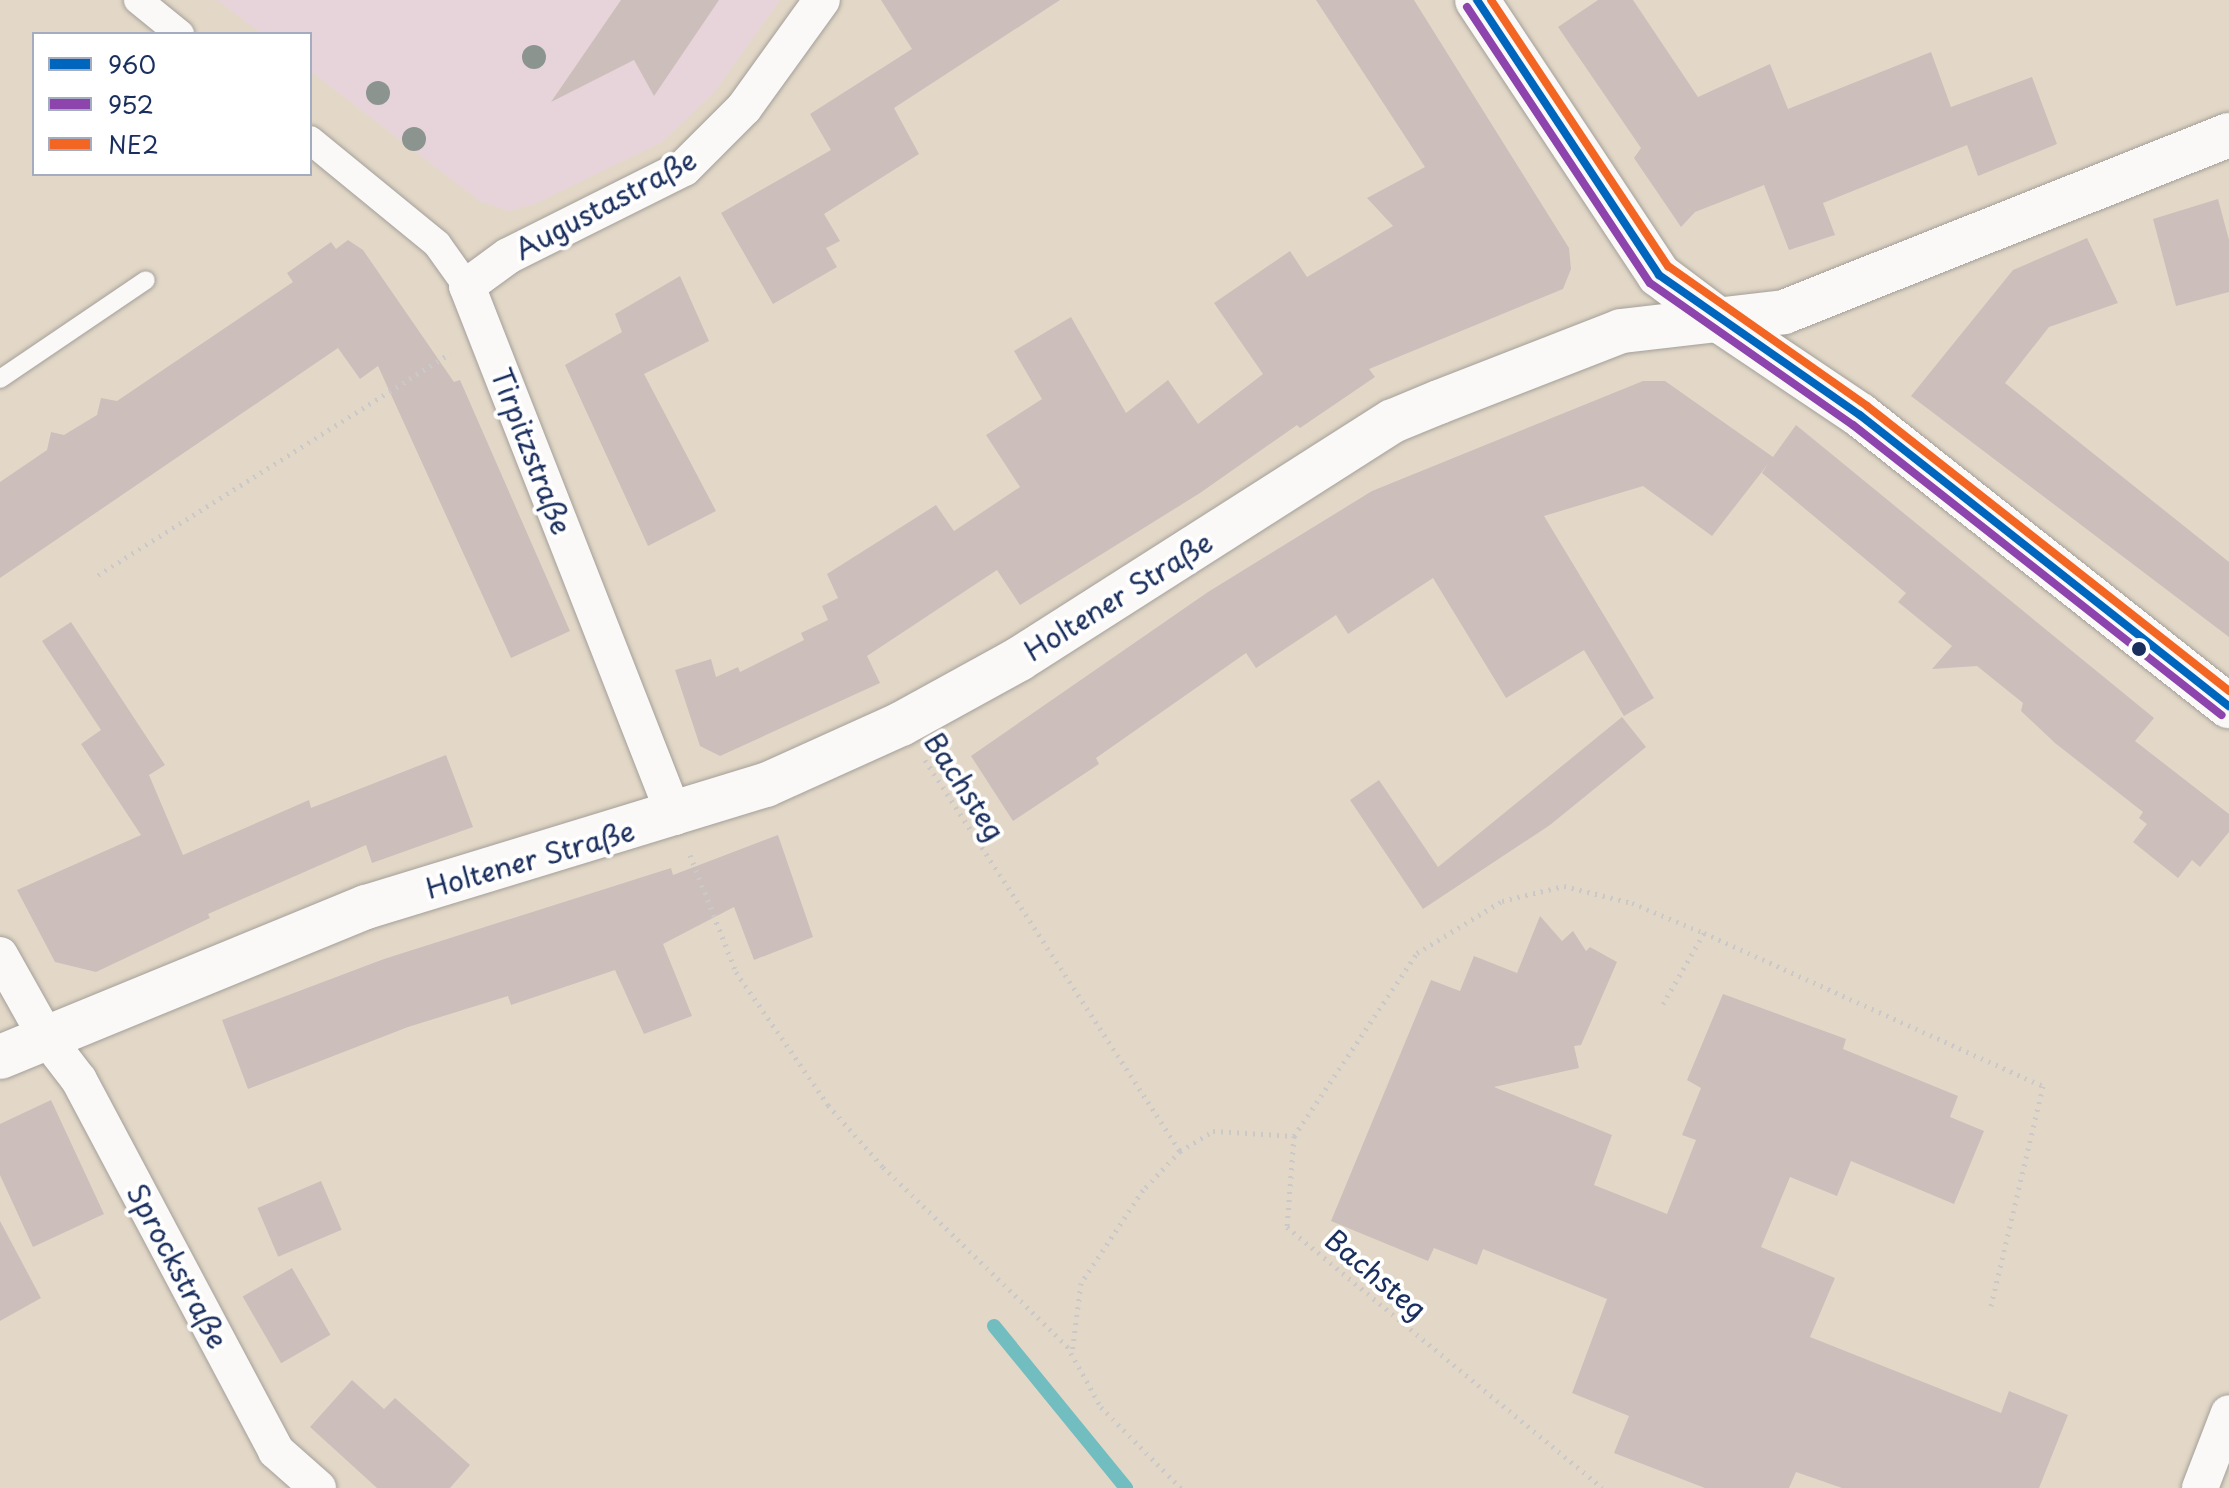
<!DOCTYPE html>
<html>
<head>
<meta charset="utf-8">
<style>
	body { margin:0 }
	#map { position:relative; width:2229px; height:1488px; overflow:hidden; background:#e3d8c7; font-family:"Playpen Sans",sans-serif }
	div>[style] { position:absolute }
	.built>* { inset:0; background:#e7d4db }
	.stream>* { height:14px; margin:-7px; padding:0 7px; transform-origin:7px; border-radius:7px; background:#72bdc0 }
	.building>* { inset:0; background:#ccbebb; transform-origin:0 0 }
	.path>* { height:5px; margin-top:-2.5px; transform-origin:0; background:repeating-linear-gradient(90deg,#cac9c8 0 2px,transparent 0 8px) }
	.roads { filter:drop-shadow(0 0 2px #a39f9a) drop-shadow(0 0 2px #a39f9a) }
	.service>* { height:18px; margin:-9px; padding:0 9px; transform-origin:9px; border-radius:9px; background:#fbf9f7 }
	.pedestrian>* { height:28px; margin:-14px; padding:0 14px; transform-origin:14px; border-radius:14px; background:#fbf9f7 }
	.minor>* { height:36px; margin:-18px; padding:0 18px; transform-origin:18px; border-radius:18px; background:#fbf9f7 }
	.tertiary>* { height:44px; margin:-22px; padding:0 22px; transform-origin:22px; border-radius:22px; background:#fbf9f7 }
	.secondary>* { height:44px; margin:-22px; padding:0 22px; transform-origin:22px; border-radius:22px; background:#fbf9f7 }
	.bus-1>* { height:8px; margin:-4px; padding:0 4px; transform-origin:4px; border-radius:4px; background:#0065bd }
	.bus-2>* { height:8px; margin:-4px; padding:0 4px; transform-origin:4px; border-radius:4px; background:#8e44ad }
	.bus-3>* { height:8px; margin:-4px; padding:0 4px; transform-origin:4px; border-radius:4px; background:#f26522 }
	.trees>* { width:24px; height:24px; margin:-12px; border-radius:50%; background:#8c9490 }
	.dots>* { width:22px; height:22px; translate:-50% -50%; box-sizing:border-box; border:4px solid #fff; border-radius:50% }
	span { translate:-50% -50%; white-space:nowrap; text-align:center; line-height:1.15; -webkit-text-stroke:8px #fff; paint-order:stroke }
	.street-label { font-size:28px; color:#1b2f5e }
	.legend { position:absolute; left:32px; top:32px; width:280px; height:144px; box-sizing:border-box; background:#fff; border:2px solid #a4acbf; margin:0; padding:10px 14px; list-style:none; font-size:24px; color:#1b2f5e }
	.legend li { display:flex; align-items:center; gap:16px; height:40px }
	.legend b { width:40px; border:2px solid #a4acbf }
</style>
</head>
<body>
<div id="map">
	<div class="built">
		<i style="clip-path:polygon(217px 0,780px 0,714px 93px,662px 142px,535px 204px,509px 211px,481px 202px,310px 71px,310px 34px,262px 34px)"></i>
	</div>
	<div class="stream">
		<i style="left:994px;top:1326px;width:209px;rotate:50.8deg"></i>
	</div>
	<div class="building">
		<i style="clip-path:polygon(621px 0,719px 0,654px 96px,634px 60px,551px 102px)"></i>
		<i style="clip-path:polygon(881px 0,1060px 0,894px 108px,919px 154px,824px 214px,840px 241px,826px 248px,837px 267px,773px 304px,721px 213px,831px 150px,810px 114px,912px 49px)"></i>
		<i style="clip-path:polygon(1316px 0,1414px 0,1569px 248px,1571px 269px,1563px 289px,1369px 369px,1375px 377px,1300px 428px,1297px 425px,1200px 493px,1020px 605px,997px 570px,867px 656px,880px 683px,720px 756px,700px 746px,675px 670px,711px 659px,716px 677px,738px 667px,740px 672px,804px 640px,801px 633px,828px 620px,822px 606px,838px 598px,827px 574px,936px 505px,954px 531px,1020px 487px,986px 435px,1042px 399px,1014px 351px,1071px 317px,1126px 413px,1168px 380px,1198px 424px,1263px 374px,1214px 303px,1290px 251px,1307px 277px,1393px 226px,1367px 198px,1425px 167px)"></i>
		<i style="clip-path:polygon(1598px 0,1633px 0,1698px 97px,1770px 64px,1788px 109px,1931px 52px,1951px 107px,2032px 77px,2057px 144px,1978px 176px,1967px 145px,1823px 203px,1835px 235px,1789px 250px,1764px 185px,1695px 212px,1681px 227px,1634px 158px,1641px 148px,1558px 27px)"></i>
		<i style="clip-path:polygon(2218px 199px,2229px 240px,2229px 292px,2176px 306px,2153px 219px)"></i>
		<i style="clip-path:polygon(2087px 238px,2118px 303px,2049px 327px,2005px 383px,2229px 562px,2229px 637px,1911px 396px,2013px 270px)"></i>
		<i style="clip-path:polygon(348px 240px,363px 250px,454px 382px,460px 380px,570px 631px,511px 658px,378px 366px,360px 379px,338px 348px,0 578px,0 482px,47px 450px,51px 432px,64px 435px,97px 415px,101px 398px,117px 401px,293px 282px,287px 273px,331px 242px,336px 249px)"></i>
		<i style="clip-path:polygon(680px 276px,709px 341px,644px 374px,716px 511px,648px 546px,565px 365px,622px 332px,615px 314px)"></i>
		<i style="clip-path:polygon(1643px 381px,1665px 381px,1773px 457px,1796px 425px,2154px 718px,2135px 741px,2229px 814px,2229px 832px,2200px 867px,2192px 860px,2178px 878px,2133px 842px,2147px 824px,2139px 818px,2143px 812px,2055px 743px,2021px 711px,2023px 703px,1977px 666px,1932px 669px,1952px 646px,1898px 602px,1906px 593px,1762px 473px,1768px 464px,1712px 536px,1643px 486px,1544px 516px,1654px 698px,1624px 716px,1584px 650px,1506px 698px,1433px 578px,1348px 634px,1336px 615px,1256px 668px,1246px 653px,1096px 758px,1099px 764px,1013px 821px,971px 756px,1208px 592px,1372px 491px)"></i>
		<i style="clip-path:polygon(71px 622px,165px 765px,149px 775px,183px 855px,309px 800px,311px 808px,446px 755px,473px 827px,372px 863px,366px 845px,208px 914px,210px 918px,96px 972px,55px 962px,17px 890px,141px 835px,81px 744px,101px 730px,42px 641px)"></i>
		<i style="clip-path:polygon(1622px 717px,1646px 747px,1550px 825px,1423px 909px,1350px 800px,1379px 780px,1438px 867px)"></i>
		<i style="clip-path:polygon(778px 835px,813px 937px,754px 960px,734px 907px,663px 944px,692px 1016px,644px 1034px,615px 970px,511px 1005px,508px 996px,408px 1027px,248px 1089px,222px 1020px,384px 959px,671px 868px,673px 875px)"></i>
		<i style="clip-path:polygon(1540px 916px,1562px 941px,1573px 931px,1586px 951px,1590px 947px,1617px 962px,1581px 1045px,1574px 1046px,1579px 1068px,1494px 1087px,1612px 1135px,1594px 1185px,1667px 1214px,1696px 1140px,1682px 1135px,1701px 1088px,1687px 1080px,1723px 994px,1846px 1039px,1843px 1049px,1958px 1096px,1950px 1117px,1984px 1131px,1954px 1204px,1851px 1161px,1837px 1196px,1790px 1177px,1761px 1247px,1835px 1278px,1810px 1337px,2001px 1413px,2009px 1391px,2068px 1415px,2039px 1488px,1842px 1488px,1796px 1472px,1789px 1488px,1705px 1488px,1614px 1453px,1629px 1416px,1572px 1393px,1607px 1299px,1483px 1249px,1477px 1265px,1434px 1248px,1428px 1261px,1331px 1221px,1431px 980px,1460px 991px,1474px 956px,1517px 973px)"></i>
		<i style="clip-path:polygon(51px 1100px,104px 1214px,33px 1247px,0 1175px,0 1124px)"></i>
		<i style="left:321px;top:1181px;width:53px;height:69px;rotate:67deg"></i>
		<i style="clip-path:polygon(0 1221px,41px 1298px,0 1321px)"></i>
		<i style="left:292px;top:1268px;width:77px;height:57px;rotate:60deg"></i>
		<i style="clip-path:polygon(352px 1380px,384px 1409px,395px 1398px,470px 1465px,450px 1488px,377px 1488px,310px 1427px)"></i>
	</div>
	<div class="path">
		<i style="left:98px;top:575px;width:416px;rotate:-32.2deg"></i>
		<i style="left:925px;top:760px;width:467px;rotate:56.9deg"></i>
		<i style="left:1180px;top:1151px;width:54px;rotate:133.5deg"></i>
		<i style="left:1143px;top:1190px;width:112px;rotate:123.7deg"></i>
		<i style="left:1081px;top:1283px;width:71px;rotate:97.3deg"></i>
		<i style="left:690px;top:855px;width:126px;rotate:68.5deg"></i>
		<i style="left:736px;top:972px;width:162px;rotate:55.3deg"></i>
		<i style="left:828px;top:1105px;width:83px;rotate:48.4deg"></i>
		<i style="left:883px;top:1167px;width:257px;rotate:44.2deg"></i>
		<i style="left:1067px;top:1346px;width:70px;rotate:60.9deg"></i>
		<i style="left:1101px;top:1407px;width:114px;rotate:45.4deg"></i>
		<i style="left:1663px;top:1004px;width:82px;rotate:-60deg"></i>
		<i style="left:1704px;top:933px;width:372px;rotate:24.3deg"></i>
		<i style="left:2043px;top:1086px;width:226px;rotate:103.3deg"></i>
		<i style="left:1294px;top:1136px;width:220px;rotate:-56.1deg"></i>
		<i style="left:1417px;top:953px;width:100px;rotate:-31.5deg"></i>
		<i style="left:1502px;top:901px;width:64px;rotate:-13.6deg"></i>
		<i style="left:1564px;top:886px;width:70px;rotate:14deg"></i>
		<i style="left:1632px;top:903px;width:78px;rotate:22.6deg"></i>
		<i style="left:1180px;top:1151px;width:39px;rotate:-31deg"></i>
		<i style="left:1213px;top:1131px;width:81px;rotate:3.5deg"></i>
		<i style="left:1294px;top:1136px;width:91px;rotate:94.4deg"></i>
		<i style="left:1287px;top:1227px;width:409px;rotate:39.6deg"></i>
	</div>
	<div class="roads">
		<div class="service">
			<i style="left:0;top:379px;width:176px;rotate:-34.1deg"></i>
		</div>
		<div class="pedestrian">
			<i style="left:138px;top:0;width:54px;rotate:39deg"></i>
			<i style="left:310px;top:140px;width:164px;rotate:39.3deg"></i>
			<i style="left:437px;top:244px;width:52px;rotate:54.5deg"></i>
		</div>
		<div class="minor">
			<i style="left:675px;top:817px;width:570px;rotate:-111.39deg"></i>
			<i style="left:467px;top:286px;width:51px;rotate:-36.2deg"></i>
			<i style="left:508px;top:256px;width:197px;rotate:-26.6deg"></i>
			<i style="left:684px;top:168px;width:85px;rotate:-45deg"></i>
			<i style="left:744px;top:108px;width:133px;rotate:-54.2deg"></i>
			<i style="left:0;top:955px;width:94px;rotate:60.7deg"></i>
			<i style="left:46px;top:1037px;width:54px;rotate:52.5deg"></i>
			<i style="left:79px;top:1080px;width:420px;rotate:62deg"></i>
			<i style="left:276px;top:1451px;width:56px;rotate:41.4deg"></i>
			<i style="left:2200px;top:1488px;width:80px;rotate:-68.9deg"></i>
		</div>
		<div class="tertiary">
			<i style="left:1477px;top:0;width:330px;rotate:56.5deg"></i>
			<i style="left:1659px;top:275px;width:80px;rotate:36.9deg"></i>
		</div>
		<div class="secondary">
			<i style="left:1723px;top:323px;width:165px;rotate:33.9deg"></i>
			<i style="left:1860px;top:415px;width:470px;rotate:38.3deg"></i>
			<i style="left:0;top:1057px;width:396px;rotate:-22.3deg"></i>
			<i style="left:366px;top:907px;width:418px;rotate:-17deg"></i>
			<i style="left:766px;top:785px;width:148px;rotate:-24.3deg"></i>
			<i style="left:901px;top:724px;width:135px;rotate:-28.8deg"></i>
			<i style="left:1019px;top:659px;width:443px;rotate:-32.5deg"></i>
			<i style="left:1393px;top:421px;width:50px;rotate:-22.4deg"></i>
			<i style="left:1439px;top:402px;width:195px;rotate:-21.3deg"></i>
			<i style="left:1621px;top:331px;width:164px;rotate:-6.6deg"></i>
			<i style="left:1784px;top:312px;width:479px;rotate:-21.7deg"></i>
		</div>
	</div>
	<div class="bus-1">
		<i style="left:1477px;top:0;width:330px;rotate:56.5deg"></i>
		<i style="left:1659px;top:275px;width:245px;rotate:34.9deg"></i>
		<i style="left:1860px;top:415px;width:470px;rotate:38.3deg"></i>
	</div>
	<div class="bus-2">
		<i style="left:1467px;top:7px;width:331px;rotate:56.5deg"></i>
		<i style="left:1650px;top:283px;width:248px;rotate:35deg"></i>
		<i style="left:1853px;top:425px;width:469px;rotate:38.2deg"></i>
	</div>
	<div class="bus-3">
		<i style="left:1491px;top:0;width:320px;rotate:56.4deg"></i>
		<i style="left:1668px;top:266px;width:243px;rotate:35.1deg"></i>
		<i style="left:1867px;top:406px;width:461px;rotate:38.2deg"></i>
	</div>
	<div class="trees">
		<i style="left:534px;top:57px"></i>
		<i style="left:378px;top:93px"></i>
		<i style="left:414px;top:139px"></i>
	</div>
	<div class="dots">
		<i style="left:2139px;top:649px;background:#1b2f5e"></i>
	</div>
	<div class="street-label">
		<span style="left:605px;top:204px;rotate:-28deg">Augustastraße</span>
		<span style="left:532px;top:451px;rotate:69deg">Tirpitzstraße</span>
		<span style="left:1118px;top:596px;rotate:-32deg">Holtener Straße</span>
		<span style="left:965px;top:786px;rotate:57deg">Bachsteg</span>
		<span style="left:530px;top:859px;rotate:-16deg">Holtener Straße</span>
		<span style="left:178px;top:1266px;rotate:62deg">Sprockstraße</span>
		<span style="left:1376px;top:1274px;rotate:40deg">Bachsteg</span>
	</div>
	<ul class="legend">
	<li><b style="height:10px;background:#0065bd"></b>960</li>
	<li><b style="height:10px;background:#8e44ad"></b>952</li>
	<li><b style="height:10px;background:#f26522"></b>NE2</li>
	</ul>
</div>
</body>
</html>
